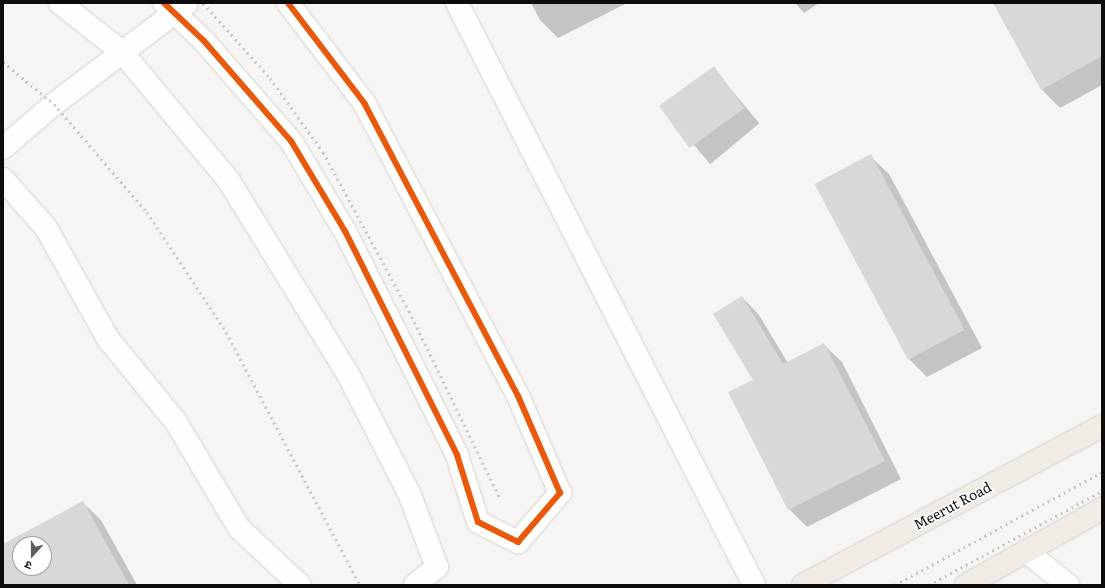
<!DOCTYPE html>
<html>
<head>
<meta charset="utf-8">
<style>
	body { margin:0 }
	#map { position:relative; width:1105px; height:588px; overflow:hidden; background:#f7f5f3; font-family:Literata,"Noto Sans Devanagari",serif }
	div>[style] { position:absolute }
	.shadow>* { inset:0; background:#0003; transform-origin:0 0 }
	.building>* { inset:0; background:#d9d8d6; transform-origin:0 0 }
	.roads { filter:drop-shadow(0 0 1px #d3d2d1) drop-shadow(0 0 1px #d3d2d1) }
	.minor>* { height:22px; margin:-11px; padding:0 11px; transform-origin:11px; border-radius:11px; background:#fefefd }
	.trunk>* { height:22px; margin:-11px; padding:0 11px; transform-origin:11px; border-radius:11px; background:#f1ebe5 }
	.rail>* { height:3px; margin-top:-1.5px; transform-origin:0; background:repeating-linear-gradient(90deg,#cac9c8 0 2px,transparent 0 6px) }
	.cycleway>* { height:6px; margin:-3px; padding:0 3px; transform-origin:3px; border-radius:3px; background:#e8590c }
	span { translate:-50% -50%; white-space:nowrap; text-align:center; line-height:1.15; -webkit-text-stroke:3px #fff; paint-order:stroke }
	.street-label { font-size:14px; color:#0e0d0c }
	.frame { position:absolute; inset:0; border:4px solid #0e0d0c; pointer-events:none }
	.north { position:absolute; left:12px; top:536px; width:40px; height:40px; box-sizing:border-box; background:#fff; border:1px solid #9f9e9e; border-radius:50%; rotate:201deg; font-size:11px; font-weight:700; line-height:16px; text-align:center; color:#0e0d0c }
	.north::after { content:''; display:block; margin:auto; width:14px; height:18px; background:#605e5d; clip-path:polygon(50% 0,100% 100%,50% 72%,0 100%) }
</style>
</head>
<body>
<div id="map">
	<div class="shadow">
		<i style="clip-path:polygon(531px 3px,627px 3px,558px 38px,540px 20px)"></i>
		<i style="clip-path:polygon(795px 3px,819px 3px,804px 13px)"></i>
		<i style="clip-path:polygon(994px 3px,1102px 3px,1102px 85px,1060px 108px,1041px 89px)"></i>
		<i style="left:713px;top:68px;width:72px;height:64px;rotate:50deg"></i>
		<i style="clip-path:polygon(870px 156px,889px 174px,982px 348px,927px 377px,909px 359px,816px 184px)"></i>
		<i style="clip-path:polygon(742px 297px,759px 315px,788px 363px,824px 345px,842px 362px,901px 479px,807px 527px,789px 509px,729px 393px,754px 380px)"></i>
		<i style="clip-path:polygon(evenodd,82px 502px,101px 520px,137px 585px,3px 585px,3px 545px,82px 502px,20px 544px,44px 544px,44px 568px,20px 568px,20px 544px)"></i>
	</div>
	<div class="building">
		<i style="clip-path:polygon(993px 3px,1102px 3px,1102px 56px,1041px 90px)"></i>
		<i style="left:714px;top:66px;width:52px;height:68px;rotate:54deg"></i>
		<i style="left:871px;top:154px;width:199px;height:64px;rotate:62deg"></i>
		<i style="clip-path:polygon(742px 296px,783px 364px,824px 343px,885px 461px,788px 510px,728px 392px,753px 380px,713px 314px)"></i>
		<i style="clip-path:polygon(evenodd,83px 501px,129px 585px,3px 585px,3px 544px,83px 501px,20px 544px,44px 544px,44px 568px,20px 568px,20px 544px)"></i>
	</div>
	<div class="roads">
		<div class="minor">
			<i style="left:60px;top:3px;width:79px;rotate:38.3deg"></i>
			<i style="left:122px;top:52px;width:168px;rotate:50.3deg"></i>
			<i style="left:229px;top:181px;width:229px;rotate:58.4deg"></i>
			<i style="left:349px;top:376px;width:131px;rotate:62.9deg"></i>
			<i style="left:409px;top:493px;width:79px;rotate:69.3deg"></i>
			<i style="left:437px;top:567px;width:28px;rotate:141deg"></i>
			<i style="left:164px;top:3px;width:55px;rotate:43.5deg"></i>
			<i style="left:204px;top:41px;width:133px;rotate:49deg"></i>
			<i style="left:291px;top:141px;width:107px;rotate:59.1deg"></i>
			<i style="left:346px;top:233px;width:248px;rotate:63.4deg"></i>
			<i style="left:457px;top:455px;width:70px;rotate:72.6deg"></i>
			<i style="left:478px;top:522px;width:45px;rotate:26.6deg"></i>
			<i style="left:518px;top:542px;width:65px;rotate:-49.4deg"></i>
			<i style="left:560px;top:493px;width:106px;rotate:-113.4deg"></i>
			<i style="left:518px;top:396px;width:330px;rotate:-117.7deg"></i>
			<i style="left:365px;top:104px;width:127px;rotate:-127.3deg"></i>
			<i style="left:457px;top:3px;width:653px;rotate:62.96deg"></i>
			<i style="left:3px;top:148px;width:67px;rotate:-40.8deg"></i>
			<i style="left:54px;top:104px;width:166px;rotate:-37.1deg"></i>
			<i style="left:3px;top:179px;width:65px;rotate:48.7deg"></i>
			<i style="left:46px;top:228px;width:127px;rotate:60.8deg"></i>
			<i style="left:108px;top:339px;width:107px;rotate:50.7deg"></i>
			<i style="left:176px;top:422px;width:123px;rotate:59.3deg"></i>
			<i style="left:239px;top:528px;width:83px;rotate:43.1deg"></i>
			<i style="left:1026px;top:551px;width:54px;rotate:39deg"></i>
		</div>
		<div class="trunk">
			<i style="left:803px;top:585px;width:339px;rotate:-28deg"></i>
			<i style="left:966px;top:585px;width:156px;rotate:-29.2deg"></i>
		</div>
	</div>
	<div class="rail">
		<i style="left:203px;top:3px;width:101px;rotate:48.2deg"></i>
		<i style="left:270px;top:78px;width:91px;rotate:54.4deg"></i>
		<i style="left:323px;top:152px;width:181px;rotate:61.6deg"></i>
		<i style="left:409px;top:311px;width:206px;rotate:64.1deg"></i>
		<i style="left:3px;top:62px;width:66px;rotate:39.5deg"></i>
		<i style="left:54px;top:104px;width:143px;rotate:49.3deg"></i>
		<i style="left:147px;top:212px;width:144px;rotate:56.6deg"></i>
		<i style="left:226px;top:332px;width:286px;rotate:62.1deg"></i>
		<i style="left:895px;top:585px;width:236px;rotate:-28.6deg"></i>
		<i style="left:929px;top:585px;width:197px;rotate:-28.5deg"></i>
	</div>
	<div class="cycleway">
		<i style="left:164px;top:3px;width:55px;rotate:43.5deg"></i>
		<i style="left:204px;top:41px;width:133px;rotate:49deg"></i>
		<i style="left:291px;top:141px;width:107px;rotate:59.1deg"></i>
		<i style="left:346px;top:233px;width:248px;rotate:63.4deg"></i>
		<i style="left:457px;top:455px;width:70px;rotate:72.6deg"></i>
		<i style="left:478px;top:522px;width:45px;rotate:26.6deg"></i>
		<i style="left:518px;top:542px;width:65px;rotate:-49.4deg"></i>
		<i style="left:560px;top:493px;width:106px;rotate:-113.4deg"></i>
		<i style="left:518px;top:396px;width:330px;rotate:-117.7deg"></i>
		<i style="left:365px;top:104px;width:127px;rotate:-127.3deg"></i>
	</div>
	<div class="street-label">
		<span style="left:952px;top:505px;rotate:-28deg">Meerut Road</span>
	</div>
	<div class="frame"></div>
	<div class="north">उ</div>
</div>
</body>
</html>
